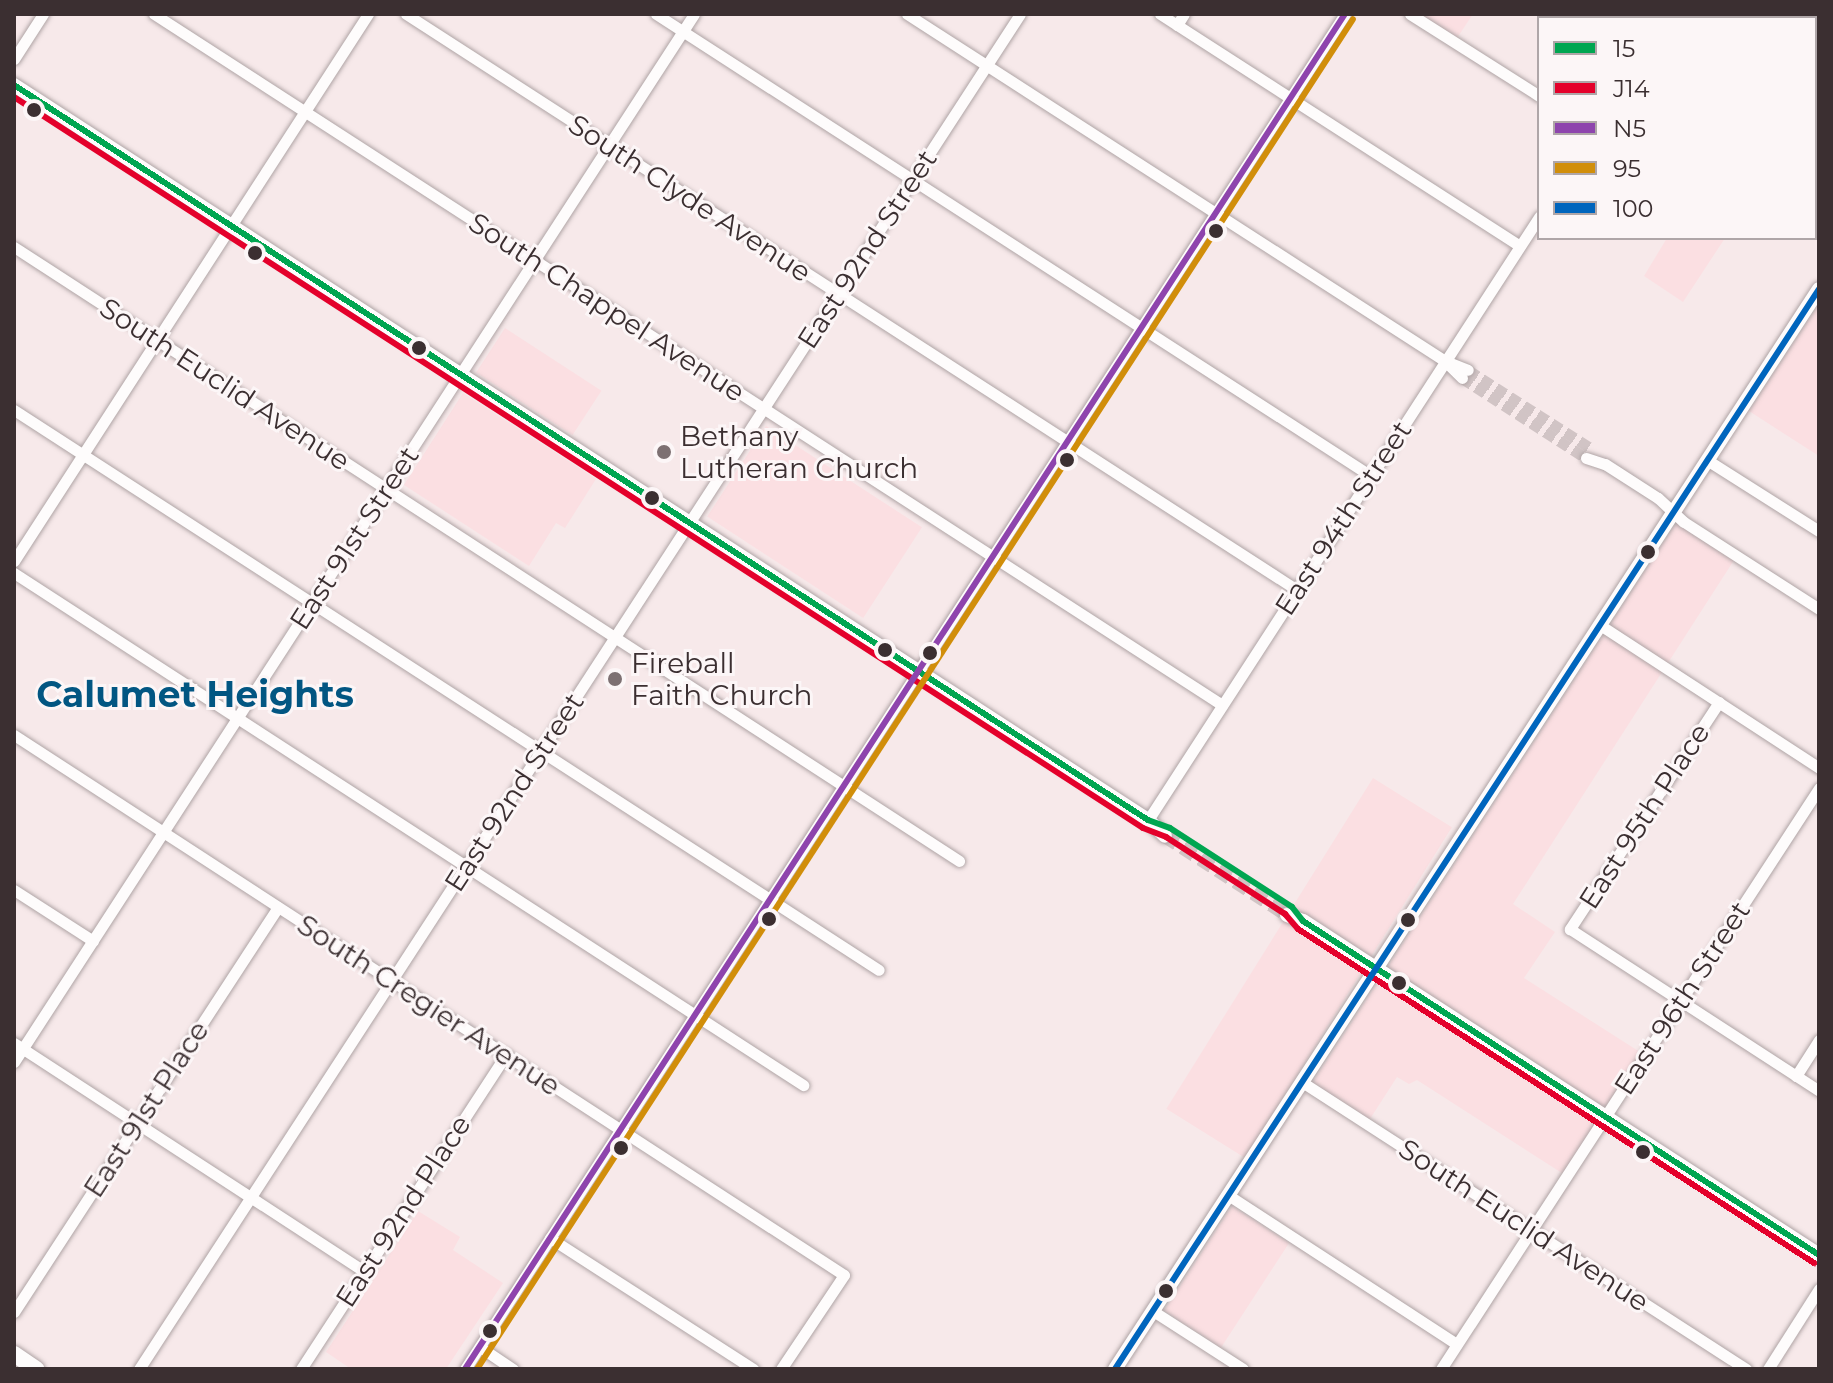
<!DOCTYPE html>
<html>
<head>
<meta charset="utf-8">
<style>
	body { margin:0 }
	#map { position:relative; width:1833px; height:1383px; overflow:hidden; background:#f7e9ea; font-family:Montserrat,sans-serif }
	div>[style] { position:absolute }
	.built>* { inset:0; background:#fbdfe2; transform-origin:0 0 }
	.minor-tunnel>* { height:11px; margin-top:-5.5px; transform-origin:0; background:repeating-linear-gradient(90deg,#d1c4c5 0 11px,transparent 0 16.5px) }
	.major-tunnel>* { height:14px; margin-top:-7px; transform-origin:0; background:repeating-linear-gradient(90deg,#d1c4c5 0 14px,transparent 0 21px) }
	.roads { filter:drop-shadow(0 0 2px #afa4a5) drop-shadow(0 0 2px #afa4a5) }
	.minor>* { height:11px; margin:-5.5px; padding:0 5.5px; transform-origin:5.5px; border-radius:5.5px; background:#fefcfc }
	.major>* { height:14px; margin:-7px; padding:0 7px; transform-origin:7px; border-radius:7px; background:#fefcfc }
	.highway>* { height:16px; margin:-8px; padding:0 8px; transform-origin:8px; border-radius:8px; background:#fefcfc }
	.bus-1>* { height:6px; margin:-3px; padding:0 3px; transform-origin:3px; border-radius:3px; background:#00a651 }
	.bus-2>* { height:6px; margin:-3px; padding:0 3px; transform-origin:3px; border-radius:3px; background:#e4002b }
	.bus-3>* { height:6px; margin:-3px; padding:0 3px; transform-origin:3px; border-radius:3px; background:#8e44ad }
	.bus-4>* { height:6px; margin:-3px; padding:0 3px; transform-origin:3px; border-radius:3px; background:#d18e0a }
	.bus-5>* { height:6px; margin:-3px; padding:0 3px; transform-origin:3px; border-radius:3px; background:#0065bd }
	.dots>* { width:22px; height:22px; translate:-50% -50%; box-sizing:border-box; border:4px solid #fcf6f7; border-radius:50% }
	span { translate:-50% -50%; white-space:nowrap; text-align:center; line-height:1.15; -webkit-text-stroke:6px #fcf6f7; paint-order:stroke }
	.street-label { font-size:28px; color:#3b2f31 }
	.poi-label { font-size:28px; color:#3b2f31 }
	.left { translate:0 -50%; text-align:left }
	.district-label { font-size:36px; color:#025682; font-weight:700 }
	.frame { position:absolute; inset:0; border:16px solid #3b2f31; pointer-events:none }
	.legend { position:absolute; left:1537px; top:16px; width:280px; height:224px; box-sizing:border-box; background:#fcf6f7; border:2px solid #afa6a8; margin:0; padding:10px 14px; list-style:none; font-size:24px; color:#3b2f31 }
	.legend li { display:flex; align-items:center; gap:16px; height:40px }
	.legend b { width:40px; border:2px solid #afa6a8 }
</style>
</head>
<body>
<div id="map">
	<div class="built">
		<i style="clip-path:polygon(1420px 14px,1473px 14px,1457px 38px)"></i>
		<i style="clip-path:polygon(1773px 14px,1819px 14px,1819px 96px,1815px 102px,1815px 18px,1771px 18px)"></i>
		<i style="clip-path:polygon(1667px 238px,1725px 238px,1683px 302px,1644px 276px)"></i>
		<i style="clip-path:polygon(1819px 304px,1819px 456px,1749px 411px)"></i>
		<i style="left:505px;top:328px;width:115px;height:53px;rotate:33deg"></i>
		<i style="clip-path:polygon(463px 393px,596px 479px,565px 528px,556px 523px,529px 566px,404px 485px)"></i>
		<i style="left:766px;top:426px;width:186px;height:108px;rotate:33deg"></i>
		<i style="clip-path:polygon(1678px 520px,1736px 557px,1513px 904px,1555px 932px,1524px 978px,1643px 1054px,1565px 1175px,1417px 1080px,1409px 1084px,1397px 1077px,1368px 1122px,1311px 1085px)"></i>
		<i style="left:1373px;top:778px;width:93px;height:390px;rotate:32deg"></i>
		<i style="left:1232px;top:1206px;width:68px;height:125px;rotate:33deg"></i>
		<i style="clip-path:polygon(418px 1211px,460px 1237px,453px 1250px,503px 1283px,446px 1369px,351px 1369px,326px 1352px)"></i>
	</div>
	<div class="minor-tunnel">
		<i style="left:1468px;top:370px;width:147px;rotate:32.5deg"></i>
		<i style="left:1462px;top:378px;width:148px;rotate:32.8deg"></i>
	</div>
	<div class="major-tunnel">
		<i style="left:1165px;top:836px;width:145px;rotate:32.9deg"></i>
	</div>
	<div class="roads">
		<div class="minor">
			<i style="left:154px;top:14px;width:1272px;rotate:32.9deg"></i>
			<i style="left:406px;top:14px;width:1061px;rotate:32.88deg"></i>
			<i style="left:656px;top:14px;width:851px;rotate:32.87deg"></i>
			<i style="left:907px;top:14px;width:640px;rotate:32.82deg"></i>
			<i style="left:1445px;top:361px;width:24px;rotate:45deg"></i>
			<i style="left:1160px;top:14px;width:428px;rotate:32.8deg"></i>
			<i style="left:1410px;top:14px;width:153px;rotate:32.4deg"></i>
			<i style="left:1664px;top:14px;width:6px;rotate:31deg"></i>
			<i style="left:1177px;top:25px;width:13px;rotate:-58deg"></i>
			<i style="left:14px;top:59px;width:54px;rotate:-57.2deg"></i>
			<i style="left:14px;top:247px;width:1127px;rotate:33.01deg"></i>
			<i style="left:1450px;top:363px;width:19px;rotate:21deg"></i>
			<i style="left:14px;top:410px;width:1030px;rotate:32.92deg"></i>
			<i style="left:1586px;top:458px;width:20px;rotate:18deg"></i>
			<i style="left:1605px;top:464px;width:63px;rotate:32.7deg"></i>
			<i style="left:1658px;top:498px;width:35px;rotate:43deg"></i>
			<i style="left:1684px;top:522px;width:161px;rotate:32.8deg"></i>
			<i style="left:1707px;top:460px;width:133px;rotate:32.4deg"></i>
			<i style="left:14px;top:561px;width:652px;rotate:-57.09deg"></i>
			<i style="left:14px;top:573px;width:941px;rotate:32.98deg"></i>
			<i style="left:1600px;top:625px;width:262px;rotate:33.1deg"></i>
			<i style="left:1719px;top:702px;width:272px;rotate:123.3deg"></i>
			<i style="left:1570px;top:929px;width:297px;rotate:33deg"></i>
			<i style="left:14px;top:735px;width:990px;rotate:33.05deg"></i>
			<i style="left:844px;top:1275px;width:113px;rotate:123.8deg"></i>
			<i style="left:1148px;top:820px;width:719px;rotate:-57.04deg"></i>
			<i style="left:14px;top:890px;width:94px;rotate:32.8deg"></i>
			<i style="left:14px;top:1043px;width:418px;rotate:33.1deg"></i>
			<i style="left:14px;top:1062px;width:1249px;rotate:-57.02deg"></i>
			<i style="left:1796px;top:1076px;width:43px;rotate:-57.4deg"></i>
			<i style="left:1302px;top:1082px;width:529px;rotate:32.88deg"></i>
			<i style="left:1228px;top:1195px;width:273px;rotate:33.1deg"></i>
			<i style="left:550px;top:1238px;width:242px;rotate:32.8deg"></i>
			<i style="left:1153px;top:1311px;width:107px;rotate:32.8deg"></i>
			<i style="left:14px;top:1312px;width:483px;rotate:-56.9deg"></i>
			<i style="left:480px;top:1347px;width:40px;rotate:34deg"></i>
			<i style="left:139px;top:1369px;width:1616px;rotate:-56.97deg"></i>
			<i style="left:301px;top:1369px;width:376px;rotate:-56.9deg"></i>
			<i style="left:465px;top:1369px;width:1616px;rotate:-57deg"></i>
			<i style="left:1441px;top:1369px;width:693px;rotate:-56.95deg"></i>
			<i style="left:1768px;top:1369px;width:95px;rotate:-57.5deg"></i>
		</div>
		<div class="major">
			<i style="left:14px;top:85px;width:1351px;rotate:32.95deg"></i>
			<i style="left:1148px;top:820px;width:23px;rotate:43deg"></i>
			<i style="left:1287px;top:915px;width:17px;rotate:21deg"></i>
			<i style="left:1303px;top:921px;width:615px;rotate:32.91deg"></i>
			<i style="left:1115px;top:1369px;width:1289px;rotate:-56.9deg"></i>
		</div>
		<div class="highway">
			<i style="left:14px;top:1354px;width:27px;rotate:34deg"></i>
		</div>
	</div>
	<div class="bus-1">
		<i style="left:14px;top:85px;width:1351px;rotate:32.95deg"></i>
		<i style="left:1148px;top:820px;width:23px;rotate:20deg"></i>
		<i style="left:1170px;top:828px;width:145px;rotate:32.9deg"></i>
		<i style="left:1292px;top:907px;width:18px;rotate:52deg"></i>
		<i style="left:1303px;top:921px;width:615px;rotate:32.91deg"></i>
	</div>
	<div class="bus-2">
		<i style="left:14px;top:97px;width:1345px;rotate:32.92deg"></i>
		<i style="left:1143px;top:828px;width:25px;rotate:21deg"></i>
		<i style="left:1166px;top:837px;width:142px;rotate:32.9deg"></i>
		<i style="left:1285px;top:914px;width:20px;rotate:49deg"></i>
		<i style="left:1298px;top:929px;width:615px;rotate:32.91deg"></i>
	</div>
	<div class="bus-3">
		<i style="left:465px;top:1369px;width:1616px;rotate:-57deg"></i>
	</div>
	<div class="bus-4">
		<i style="left:477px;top:1369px;width:1609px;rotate:-57.02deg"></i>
	</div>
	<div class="bus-5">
		<i style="left:1115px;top:1369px;width:1289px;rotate:-56.9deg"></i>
	</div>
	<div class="dots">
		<i style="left:34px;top:110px;background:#3b2f31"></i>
		<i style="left:1216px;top:231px;background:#3b2f31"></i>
		<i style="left:255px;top:253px;background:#3b2f31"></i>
		<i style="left:419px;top:348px;background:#3b2f31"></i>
		<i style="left:664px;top:452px;background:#7d7072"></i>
		<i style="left:1067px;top:460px;background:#3b2f31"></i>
		<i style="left:652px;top:498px;background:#3b2f31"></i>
		<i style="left:1648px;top:552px;background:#3b2f31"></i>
		<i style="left:885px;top:650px;background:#3b2f31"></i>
		<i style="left:930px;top:653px;background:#3b2f31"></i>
		<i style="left:615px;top:679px;background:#7d7072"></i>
		<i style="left:769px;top:919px;background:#3b2f31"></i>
		<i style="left:1408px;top:920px;background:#3b2f31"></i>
		<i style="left:1399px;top:983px;background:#3b2f31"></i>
		<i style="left:621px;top:1148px;background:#3b2f31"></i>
		<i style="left:1643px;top:1152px;background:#3b2f31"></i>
		<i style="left:1166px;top:1291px;background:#3b2f31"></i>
		<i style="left:490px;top:1331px;background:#3b2f31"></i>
	</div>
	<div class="street-label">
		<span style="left:690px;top:198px;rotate:33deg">South Clyde Avenue</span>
		<span style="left:867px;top:249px;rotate:-57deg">East 92nd Street</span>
		<span style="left:607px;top:307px;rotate:33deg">South Chappel Avenue</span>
		<span style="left:225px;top:384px;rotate:33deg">South Euclid Avenue</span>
		<span style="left:1343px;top:518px;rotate:-57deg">East 94th Street</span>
		<span style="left:354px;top:538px;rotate:-57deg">East 91st Street</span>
		<span style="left:514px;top:792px;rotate:-57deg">East 92nd Street</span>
		<span style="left:1644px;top:816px;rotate:-57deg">East 95th Place</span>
		<span style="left:1682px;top:998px;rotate:-57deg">East 96th Street</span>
		<span style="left:429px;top:1005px;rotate:33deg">South Cregier Avenue</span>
		<span style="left:146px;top:1109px;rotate:-57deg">East 91st Place</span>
		<span style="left:403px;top:1211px;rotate:-57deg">East 92nd Place</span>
		<span style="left:1524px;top:1225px;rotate:33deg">South Euclid Avenue</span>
	</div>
	<div class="poi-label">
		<span class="left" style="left:680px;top:452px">Bethany<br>Lutheran Church</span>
		<span class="left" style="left:631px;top:679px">Fireball<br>Faith Church</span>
	</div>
	<div class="district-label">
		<span style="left:195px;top:695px">Calumet Heights</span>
	</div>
	<div class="frame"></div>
	<ul class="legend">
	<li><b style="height:10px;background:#00a651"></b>15</li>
	<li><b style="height:10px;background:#e4002b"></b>J14</li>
	<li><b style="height:10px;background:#8e44ad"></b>N5</li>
	<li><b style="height:10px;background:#d18e0a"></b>95</li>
	<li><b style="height:10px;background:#0065bd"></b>100</li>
	</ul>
</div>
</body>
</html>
